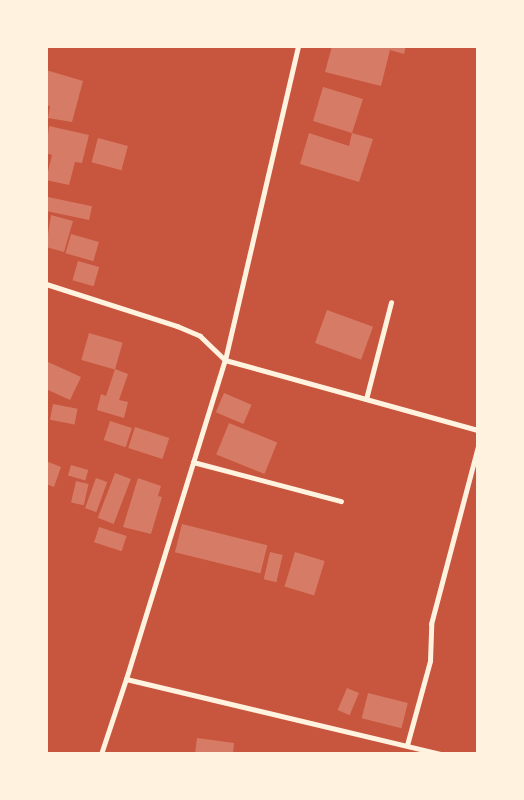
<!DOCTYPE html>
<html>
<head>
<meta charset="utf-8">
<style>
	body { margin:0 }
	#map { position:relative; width:524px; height:800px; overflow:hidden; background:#c8553d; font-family:Karla,sans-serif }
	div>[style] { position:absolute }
	.building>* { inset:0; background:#d67c66; transform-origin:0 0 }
	.minor>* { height:5px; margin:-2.5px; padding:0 2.5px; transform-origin:2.5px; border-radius:2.5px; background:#fff3e0 }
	span { translate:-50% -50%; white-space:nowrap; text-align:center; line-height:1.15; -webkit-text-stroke:5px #fff3e0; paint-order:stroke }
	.frame { position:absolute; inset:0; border:48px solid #fff3e0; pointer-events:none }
</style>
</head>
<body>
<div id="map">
	<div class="building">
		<i style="clip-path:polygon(332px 46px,406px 46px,404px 54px,390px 50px,381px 86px,325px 72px)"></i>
		<i style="clip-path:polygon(46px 70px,83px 81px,72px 122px,48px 118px,50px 106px,46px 105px)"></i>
		<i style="clip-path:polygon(323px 87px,363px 99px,352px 133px,373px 139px,359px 182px,300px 164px,309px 133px,349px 146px,352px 133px,313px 121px)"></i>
		<i style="clip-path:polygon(49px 126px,89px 135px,82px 163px,75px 162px,69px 185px,46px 180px,52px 155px,46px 153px)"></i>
		<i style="left:98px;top:138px;width:31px;height:25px;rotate:15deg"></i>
		<i style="left:48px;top:197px;width:45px;height:14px;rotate:12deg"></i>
		<i style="clip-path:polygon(51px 215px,73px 221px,64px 252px,46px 247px)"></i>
		<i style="left:71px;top:234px;width:29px;height:20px;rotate:16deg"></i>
		<i style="left:78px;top:261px;width:22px;height:20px;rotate:16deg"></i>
		<i style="left:327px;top:310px;width:49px;height:35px;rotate:20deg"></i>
		<i style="left:89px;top:333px;width:35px;height:28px;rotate:16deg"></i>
		<i style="clip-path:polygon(46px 361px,81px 377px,70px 400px,46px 389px)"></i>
		<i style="clip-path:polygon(115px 369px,128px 374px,119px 400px,128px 402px,124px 418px,97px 410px,101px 394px,106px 396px)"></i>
		<i style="left:224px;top:393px;width:30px;height:21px;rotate:23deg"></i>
		<i style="left:53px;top:404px;width:25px;height:16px;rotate:11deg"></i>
		<i style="left:110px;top:421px;width:23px;height:20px;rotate:18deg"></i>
		<i style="left:229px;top:423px;width:52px;height:34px;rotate:22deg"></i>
		<i style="left:135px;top:427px;width:36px;height:22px;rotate:18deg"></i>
		<i style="clip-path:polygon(46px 461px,61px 467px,54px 487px,46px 484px)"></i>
		<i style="left:71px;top:465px;width:18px;height:11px;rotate:16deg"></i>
		<i style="left:115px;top:473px;width:17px;height:48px;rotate:21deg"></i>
		<i style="left:96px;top:478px;width:12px;height:32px;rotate:20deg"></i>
		<i style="clip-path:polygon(138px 478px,161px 486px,158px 496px,162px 497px,151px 534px,123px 527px)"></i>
		<i style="left:76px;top:481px;width:13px;height:22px;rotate:13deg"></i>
		<i style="left:182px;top:524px;width:88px;height:29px;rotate:14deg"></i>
		<i style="left:99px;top:527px;width:29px;height:16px;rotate:18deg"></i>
		<i style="left:270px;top:552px;width:13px;height:28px;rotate:13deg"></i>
		<i style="left:295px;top:552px;width:31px;height:36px;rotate:17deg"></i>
		<i style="left:347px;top:688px;width:13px;height:24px;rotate:23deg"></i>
		<i style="left:368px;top:693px;width:41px;height:26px;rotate:14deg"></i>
		<i style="clip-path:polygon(197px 738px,234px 743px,233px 754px,195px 754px)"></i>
	</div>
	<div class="minor">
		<i style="left:46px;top:284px;width:138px;rotate:17.8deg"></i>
		<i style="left:177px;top:326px;width:25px;rotate:23deg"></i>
		<i style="left:200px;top:336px;width:35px;rotate:44deg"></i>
		<i style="left:225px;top:360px;width:263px;rotate:15.5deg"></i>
		<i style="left:366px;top:399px;width:100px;rotate:-75.5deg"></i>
		<i style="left:193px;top:462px;width:153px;rotate:14.8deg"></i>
		<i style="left:126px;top:679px;width:334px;rotate:-72.8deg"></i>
		<i style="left:225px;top:360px;width:322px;rotate:-76.9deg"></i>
		<i style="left:407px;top:745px;width:87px;rotate:-74.7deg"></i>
		<i style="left:430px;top:661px;width:37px;rotate:-88deg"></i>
		<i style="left:431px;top:624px;width:184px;rotate:-75.2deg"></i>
		<i style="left:101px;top:754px;width:79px;rotate:-71.6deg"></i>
		<i style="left:126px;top:679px;width:324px;rotate:13.4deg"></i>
	</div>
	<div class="frame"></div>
</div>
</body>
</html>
